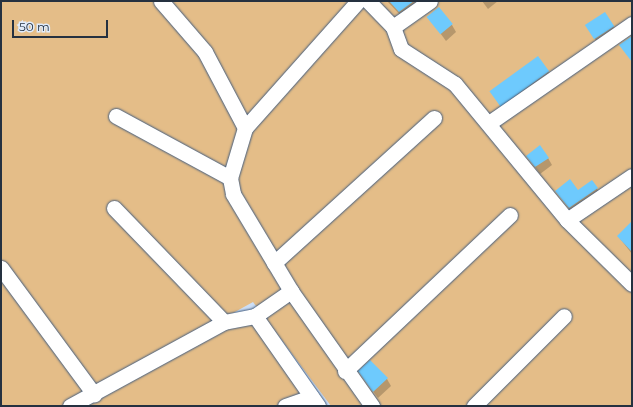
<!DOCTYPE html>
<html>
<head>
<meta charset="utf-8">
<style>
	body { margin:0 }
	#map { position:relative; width:633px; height:407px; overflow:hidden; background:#cddff7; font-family:Montserrat,sans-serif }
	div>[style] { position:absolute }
	.green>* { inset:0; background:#e4bd88 }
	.shadow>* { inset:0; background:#0003 }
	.building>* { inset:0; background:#6ecafd; transform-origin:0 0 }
	.roads { filter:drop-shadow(0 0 1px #425c7e) drop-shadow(0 0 1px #425c7e) }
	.minor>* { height:15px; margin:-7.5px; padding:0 7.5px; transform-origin:7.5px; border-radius:7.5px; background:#fff }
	span { translate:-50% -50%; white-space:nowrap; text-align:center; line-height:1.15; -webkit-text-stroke:3px #e0ecfc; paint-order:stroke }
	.frame { position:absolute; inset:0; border:2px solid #253140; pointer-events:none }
	.scale { position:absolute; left:12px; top:20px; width:96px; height:18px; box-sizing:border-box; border:2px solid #253140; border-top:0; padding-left:5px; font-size:12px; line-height:14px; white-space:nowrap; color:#253140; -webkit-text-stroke:3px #e0ecfc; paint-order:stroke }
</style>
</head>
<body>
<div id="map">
	<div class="green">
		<i style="clip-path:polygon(1px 1px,632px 1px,632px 406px,331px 406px,253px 302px,65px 406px,1px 406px)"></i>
		<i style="clip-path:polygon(253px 321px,316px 406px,76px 406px,227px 326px)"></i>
	</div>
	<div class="shadow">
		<i style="clip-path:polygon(387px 1px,416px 1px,420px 7px,404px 19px)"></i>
		<i style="clip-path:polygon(482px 1px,498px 1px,488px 9px)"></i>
		<i style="clip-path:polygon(429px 18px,452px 25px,456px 32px,446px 41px)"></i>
		<i style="clip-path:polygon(613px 26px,617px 33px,599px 46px,591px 32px)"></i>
		<i style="clip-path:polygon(548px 71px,552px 78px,504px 111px,491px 92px)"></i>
		<i style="clip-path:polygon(527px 156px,548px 158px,552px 165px,540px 174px)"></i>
		<i style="clip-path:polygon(592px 181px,601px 195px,573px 214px,556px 191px,578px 191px)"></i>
		<i style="clip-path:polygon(632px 223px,632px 254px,618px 236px)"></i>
		<i style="clip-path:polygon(364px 378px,387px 379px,391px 386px,378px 398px)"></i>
	</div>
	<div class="building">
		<i style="clip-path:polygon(389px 1px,414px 1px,399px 12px)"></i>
		<i style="left:439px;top:7px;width:22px;height:16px;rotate:51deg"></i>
		<i style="left:605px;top:12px;width:17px;height:24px;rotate:57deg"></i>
		<i style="clip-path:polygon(632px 36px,632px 62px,619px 45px)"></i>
		<i style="left:538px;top:56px;width:19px;height:60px;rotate:54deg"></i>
		<i style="clip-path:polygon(540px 145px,549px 158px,535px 167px,526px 156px)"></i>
		<i style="clip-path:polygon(570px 179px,578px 190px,592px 180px,598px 188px,569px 208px,555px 191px)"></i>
		<i style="clip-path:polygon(632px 221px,632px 252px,617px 236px)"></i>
		<i style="clip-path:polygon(370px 360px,388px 378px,373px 392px,358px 371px)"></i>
	</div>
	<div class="roads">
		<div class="minor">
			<i style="left:161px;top:1px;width:67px;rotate:49.2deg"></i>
			<i style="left:205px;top:52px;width:86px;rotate:62.2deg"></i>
			<i style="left:245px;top:128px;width:52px;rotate:106.7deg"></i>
			<i style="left:230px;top:178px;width:16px;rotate:79deg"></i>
			<i style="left:233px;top:194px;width:113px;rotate:59.1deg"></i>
			<i style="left:291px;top:291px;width:141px;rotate:54.8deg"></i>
			<i style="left:368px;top:1px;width:36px;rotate:46deg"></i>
			<i style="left:393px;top:27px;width:23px;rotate:70deg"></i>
			<i style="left:401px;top:49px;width:64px;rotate:32.9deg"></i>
			<i style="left:455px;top:84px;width:176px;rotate:50.5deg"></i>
			<i style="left:567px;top:220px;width:91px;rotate:44.6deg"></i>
			<i style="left:393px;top:27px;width:45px;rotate:-35.1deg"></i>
			<i style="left:116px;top:116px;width:130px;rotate:28.5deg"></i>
			<i style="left:489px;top:123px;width:174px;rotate:-34.7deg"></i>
			<i style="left:245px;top:128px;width:170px;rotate:-48.3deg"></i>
			<i style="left:114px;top:208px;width:158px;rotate:46deg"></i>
			<i style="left:567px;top:220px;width:78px;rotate:-34.1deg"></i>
			<i style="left:274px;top:263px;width:216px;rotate:-42.2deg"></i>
			<i style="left:1px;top:268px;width:157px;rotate:53.6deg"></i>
			<i style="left:255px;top:316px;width:110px;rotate:55deg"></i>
			<i style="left:345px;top:371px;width:227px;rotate:-43.4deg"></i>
			<i style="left:70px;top:406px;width:175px;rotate:-28.6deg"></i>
			<i style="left:224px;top:322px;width:32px;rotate:-11deg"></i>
			<i style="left:255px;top:316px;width:44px;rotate:-34.8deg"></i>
			<i style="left:285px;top:406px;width:28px;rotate:-19deg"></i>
			<i style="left:474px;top:406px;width:127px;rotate:-45deg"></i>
		</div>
	</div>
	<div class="frame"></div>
	<div class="scale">50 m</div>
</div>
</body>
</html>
